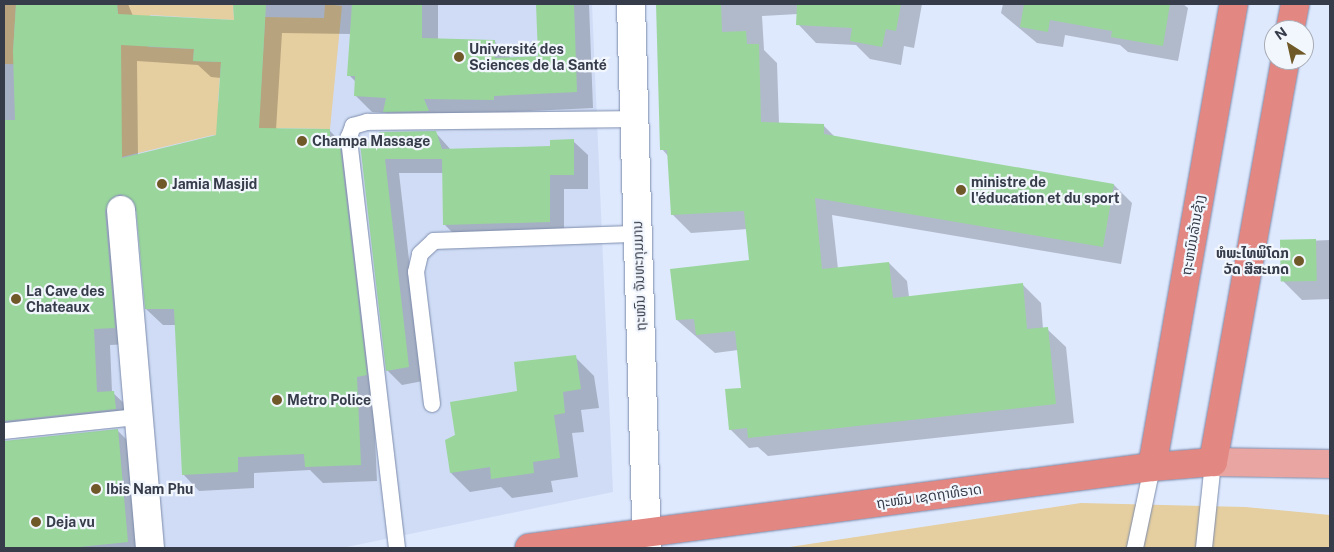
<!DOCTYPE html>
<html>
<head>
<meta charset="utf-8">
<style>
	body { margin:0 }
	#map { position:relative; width:1334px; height:552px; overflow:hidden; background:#dee9fe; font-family:"Public Sans","Noto Sans Lao",sans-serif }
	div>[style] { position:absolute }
	.built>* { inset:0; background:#d0dcf5 }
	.green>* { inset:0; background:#e5ce9f }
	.shadow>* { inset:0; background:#0003 }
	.building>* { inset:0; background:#9ad69b; transform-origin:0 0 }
	.roads { filter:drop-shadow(0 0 1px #7d8cac) drop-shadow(0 0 1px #7d8cac) }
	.service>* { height:16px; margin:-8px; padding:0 8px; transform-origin:8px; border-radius:8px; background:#fff }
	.minor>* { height:28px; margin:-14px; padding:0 14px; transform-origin:14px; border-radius:14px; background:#fff }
	.primary>* { height:28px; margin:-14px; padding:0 14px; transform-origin:14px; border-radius:14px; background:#e9a5a1 }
	.trunk>* { height:28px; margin:-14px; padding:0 14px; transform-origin:14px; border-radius:14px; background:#e28782 }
	.dots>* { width:14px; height:14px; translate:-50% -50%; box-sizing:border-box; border:2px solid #f2f6fd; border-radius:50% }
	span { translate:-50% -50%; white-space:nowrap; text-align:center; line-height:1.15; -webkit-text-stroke:4.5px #f2f6fd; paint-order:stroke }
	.poi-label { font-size:14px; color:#363c4a; font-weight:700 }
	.left { translate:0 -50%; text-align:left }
	.right { translate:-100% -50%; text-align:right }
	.street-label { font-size:14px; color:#363c4a }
	.frame { position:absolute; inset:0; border:5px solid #363c4a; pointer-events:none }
	.north { position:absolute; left:1264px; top:20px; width:50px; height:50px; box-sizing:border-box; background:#f2f6fd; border:1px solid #a7acb5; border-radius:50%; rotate:325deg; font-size:14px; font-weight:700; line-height:20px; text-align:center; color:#363c4a }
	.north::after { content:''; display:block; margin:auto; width:18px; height:22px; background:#6f5929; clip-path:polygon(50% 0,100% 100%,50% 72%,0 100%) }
</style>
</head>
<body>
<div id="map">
	<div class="built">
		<i style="clip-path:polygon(4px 4px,592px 4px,613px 492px,342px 548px,4px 548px)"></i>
	</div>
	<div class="green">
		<i style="clip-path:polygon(4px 4px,16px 4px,13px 52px,54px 54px,58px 4px,61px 4px,59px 59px,55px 59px,55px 65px,4px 64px)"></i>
		<i style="clip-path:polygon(117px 4px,233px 4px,234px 20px,150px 15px,148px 47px,194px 49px,193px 61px,221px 62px,218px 102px,260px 104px,265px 21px,262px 17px,324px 18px,325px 4px,342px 6px,330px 129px,278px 128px,278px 136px,213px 135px,109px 160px,121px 39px)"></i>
		<i style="clip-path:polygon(1081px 503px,1245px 507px,1330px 515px,1330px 548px,783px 548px)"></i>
	</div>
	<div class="shadow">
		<i style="clip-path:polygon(evenodd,4px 4px,128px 4px,133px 16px,235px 21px,234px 4px,438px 4px,438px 40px,494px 41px,511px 58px,539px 58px,538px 4px,589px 4px,593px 108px,510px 112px,510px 116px,401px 128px,386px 113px,372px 112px,355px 95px,356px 82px,349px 75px,351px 34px,282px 33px,276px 130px,329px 130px,346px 147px,373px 394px,377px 481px,323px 483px,310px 470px,254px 473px,254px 488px,199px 491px,183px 474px,176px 325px,163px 325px,146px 309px,138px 210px,128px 214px,131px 344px,110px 345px,112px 392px,130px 409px,132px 425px,17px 438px,4px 426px,4px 4px,137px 61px,198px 65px,211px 77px,221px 78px,217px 136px,138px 156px,137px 61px)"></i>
		<i style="clip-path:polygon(657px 4px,922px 4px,914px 48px,904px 46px,901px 65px,870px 59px,856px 45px,816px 43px,798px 24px,798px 14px,762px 16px,764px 50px,777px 63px,779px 124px,823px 125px,835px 137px,1114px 185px,1132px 203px,1121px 264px,832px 215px,838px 269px,889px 263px,907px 281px,909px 297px,1022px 284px,1041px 303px,1043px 329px,1047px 329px,1066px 347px,1074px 423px,768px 456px,758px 447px,749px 448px,730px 429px,743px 389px,738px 350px,715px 353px,677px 320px,751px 261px,748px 229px,691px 233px,672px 214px,668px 156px,662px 149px)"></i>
		<i style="clip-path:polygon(1003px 4px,1183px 4px,1188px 8px,1178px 61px,1128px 52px,1120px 45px,1065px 35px,1063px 47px,1037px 43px,1001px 13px)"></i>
		<i style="clip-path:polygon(435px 132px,451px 150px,552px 147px,573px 141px,588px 155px,588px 189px,564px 189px,564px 236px,459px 239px,444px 224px,443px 173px,399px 173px,423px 381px,402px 385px,388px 371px,361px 145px)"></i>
		<i style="clip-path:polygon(1330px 240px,1330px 299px,1302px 300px,1283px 281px,1282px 242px)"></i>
		<i style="clip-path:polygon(575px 357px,594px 376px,599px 408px,581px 410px,584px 432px,572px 433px,578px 477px,551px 481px,553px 492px,512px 498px,501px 487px,470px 492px,451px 473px,518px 392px)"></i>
		<i style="clip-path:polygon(117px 430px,136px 449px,145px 548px,4px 548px,4px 440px,6px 442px)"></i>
	</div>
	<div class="building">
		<i style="clip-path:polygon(evenodd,16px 4px,117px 4px,118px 14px,234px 20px,233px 4px,266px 4px,259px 128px,330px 129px,330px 148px,340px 146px,367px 375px,357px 377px,361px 465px,305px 467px,304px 454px,238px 457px,238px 472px,182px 475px,174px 309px,145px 309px,136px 208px,133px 201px,120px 194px,112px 198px,105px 211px,115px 328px,94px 329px,97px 392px,114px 391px,116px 409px,4px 421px,4px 120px,15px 120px,13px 52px,16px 4px,121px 45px,194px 49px,193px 61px,221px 62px,216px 135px,122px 158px,121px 45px)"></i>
		<i style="clip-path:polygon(352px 4px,422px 4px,422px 38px,495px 40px,495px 58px,538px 56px,536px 4px,574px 4px,577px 92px,494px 96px,494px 100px,424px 99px,429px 111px,383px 112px,386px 98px,354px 96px,355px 76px,347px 76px)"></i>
		<i style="clip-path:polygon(656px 4px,721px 4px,722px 32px,746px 31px,747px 44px,759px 44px,761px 122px,824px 124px,824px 134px,1114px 184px,1103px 247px,815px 198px,822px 269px,889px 262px,893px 298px,1023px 283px,1027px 329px,1048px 327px,1056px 404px,748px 438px,747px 428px,729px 430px,725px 389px,741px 388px,735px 331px,696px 335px,694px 319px,676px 320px,670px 269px,749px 260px,744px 211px,671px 215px,667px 150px,660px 150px)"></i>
		<i style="clip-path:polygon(797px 4px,901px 4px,896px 31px,886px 29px,882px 47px,850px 41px,852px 28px,796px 25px)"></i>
		<i style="clip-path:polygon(1024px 4px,1170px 4px,1163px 46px,1111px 37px,1112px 31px,1050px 20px,1048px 32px,1020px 27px)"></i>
		<i style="clip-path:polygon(436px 131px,442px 149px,550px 146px,550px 140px,574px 139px,574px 175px,550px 175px,550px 222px,443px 225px,442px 159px,385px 159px,409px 367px,386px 371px,360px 143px,377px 141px,379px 132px)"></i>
		<i style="left:1316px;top:239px;width:42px;height:36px;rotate:89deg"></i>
		<i style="clip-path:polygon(576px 355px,581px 389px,563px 392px,565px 413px,554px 415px,560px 458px,533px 462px,534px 473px,491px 479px,490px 467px,450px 473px,445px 440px,455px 435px,450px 402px,517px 391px,514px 362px)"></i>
		<i style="clip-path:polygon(118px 429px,128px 542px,70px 548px,4px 548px,4px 441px)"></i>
	</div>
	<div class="roads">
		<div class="service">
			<i style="left:432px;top:404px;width:133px;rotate:-96.9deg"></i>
			<i style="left:416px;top:272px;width:18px;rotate:-77deg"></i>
			<i style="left:420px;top:254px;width:19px;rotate:-43deg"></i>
			<i style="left:434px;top:241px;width:204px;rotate:-2deg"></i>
			<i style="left:4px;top:431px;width:135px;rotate:-6deg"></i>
			<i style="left:397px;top:548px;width:414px;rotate:-96.7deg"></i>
			<i style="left:349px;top:137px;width:12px;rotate:-70deg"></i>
			<i style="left:353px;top:126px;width:15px;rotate:-16deg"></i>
			<i style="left:367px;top:122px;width:268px;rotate:-0.6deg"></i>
			<i style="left:1135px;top:548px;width:83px;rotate:-78.1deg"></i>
			<i style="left:1204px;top:548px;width:86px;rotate:-84deg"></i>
		</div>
		<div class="minor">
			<i style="left:631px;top:4px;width:544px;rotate:88.32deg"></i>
			<i style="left:121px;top:210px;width:339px;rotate:85.1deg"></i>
		</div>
		<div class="primary">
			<i style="left:1213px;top:462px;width:117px;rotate:1deg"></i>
		</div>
		<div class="trunk">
			<i style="left:1290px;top:30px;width:26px;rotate:-79deg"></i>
			<i style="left:1152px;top:467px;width:470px;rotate:-80deg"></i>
			<i style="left:529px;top:548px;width:628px;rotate:-7.41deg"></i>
			<i style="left:1152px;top:467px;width:61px;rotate:-4.7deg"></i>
			<i style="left:1213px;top:462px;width:408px;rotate:-79.8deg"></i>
		</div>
	</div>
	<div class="dots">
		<i style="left:459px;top:57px;background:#6f5929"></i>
		<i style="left:302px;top:141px;background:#6f5929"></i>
		<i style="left:162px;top:184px;background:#6f5929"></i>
		<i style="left:961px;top:190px;background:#6f5929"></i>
		<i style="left:1299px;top:261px;background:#6f5929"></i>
		<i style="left:16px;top:299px;background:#6f5929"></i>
		<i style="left:277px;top:400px;background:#6f5929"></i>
		<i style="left:96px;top:489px;background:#6f5929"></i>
		<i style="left:36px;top:522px;background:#6f5929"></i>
	</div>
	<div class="poi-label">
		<span class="left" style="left:469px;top:57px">Université des<br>Sciences de la Santé</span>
		<span class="left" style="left:312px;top:141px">Champa Massage</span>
		<span class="left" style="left:971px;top:190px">ministre de<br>l'éducation et du sport</span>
		<span class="left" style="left:172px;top:184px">Jamia Masjid</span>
		<span class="right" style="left:1289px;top:261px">ຫໍພະໄທພິໂດກ<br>ວັດ ສີສະເກດ</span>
		<span class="left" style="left:26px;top:299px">La Cave des<br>Chateaux</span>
		<span class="left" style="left:287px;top:400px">Metro Police</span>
		<span class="left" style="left:106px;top:489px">Ibis Nam Phu</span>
		<span class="left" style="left:46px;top:522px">Deja vu</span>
	</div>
	<div class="street-label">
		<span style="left:1193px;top:235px;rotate:-80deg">ຖະຫນົນລ້ານຊ້າງ</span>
		<span style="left:639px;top:276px;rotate:-92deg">ຖະໜົນ ຈັນທະກຸມມານ</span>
		<span style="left:929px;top:496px;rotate:-8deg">ຖະໜົນ ເຊດຖາທິຣາດ</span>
	</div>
	<div class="frame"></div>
	<div class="north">N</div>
</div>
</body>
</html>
